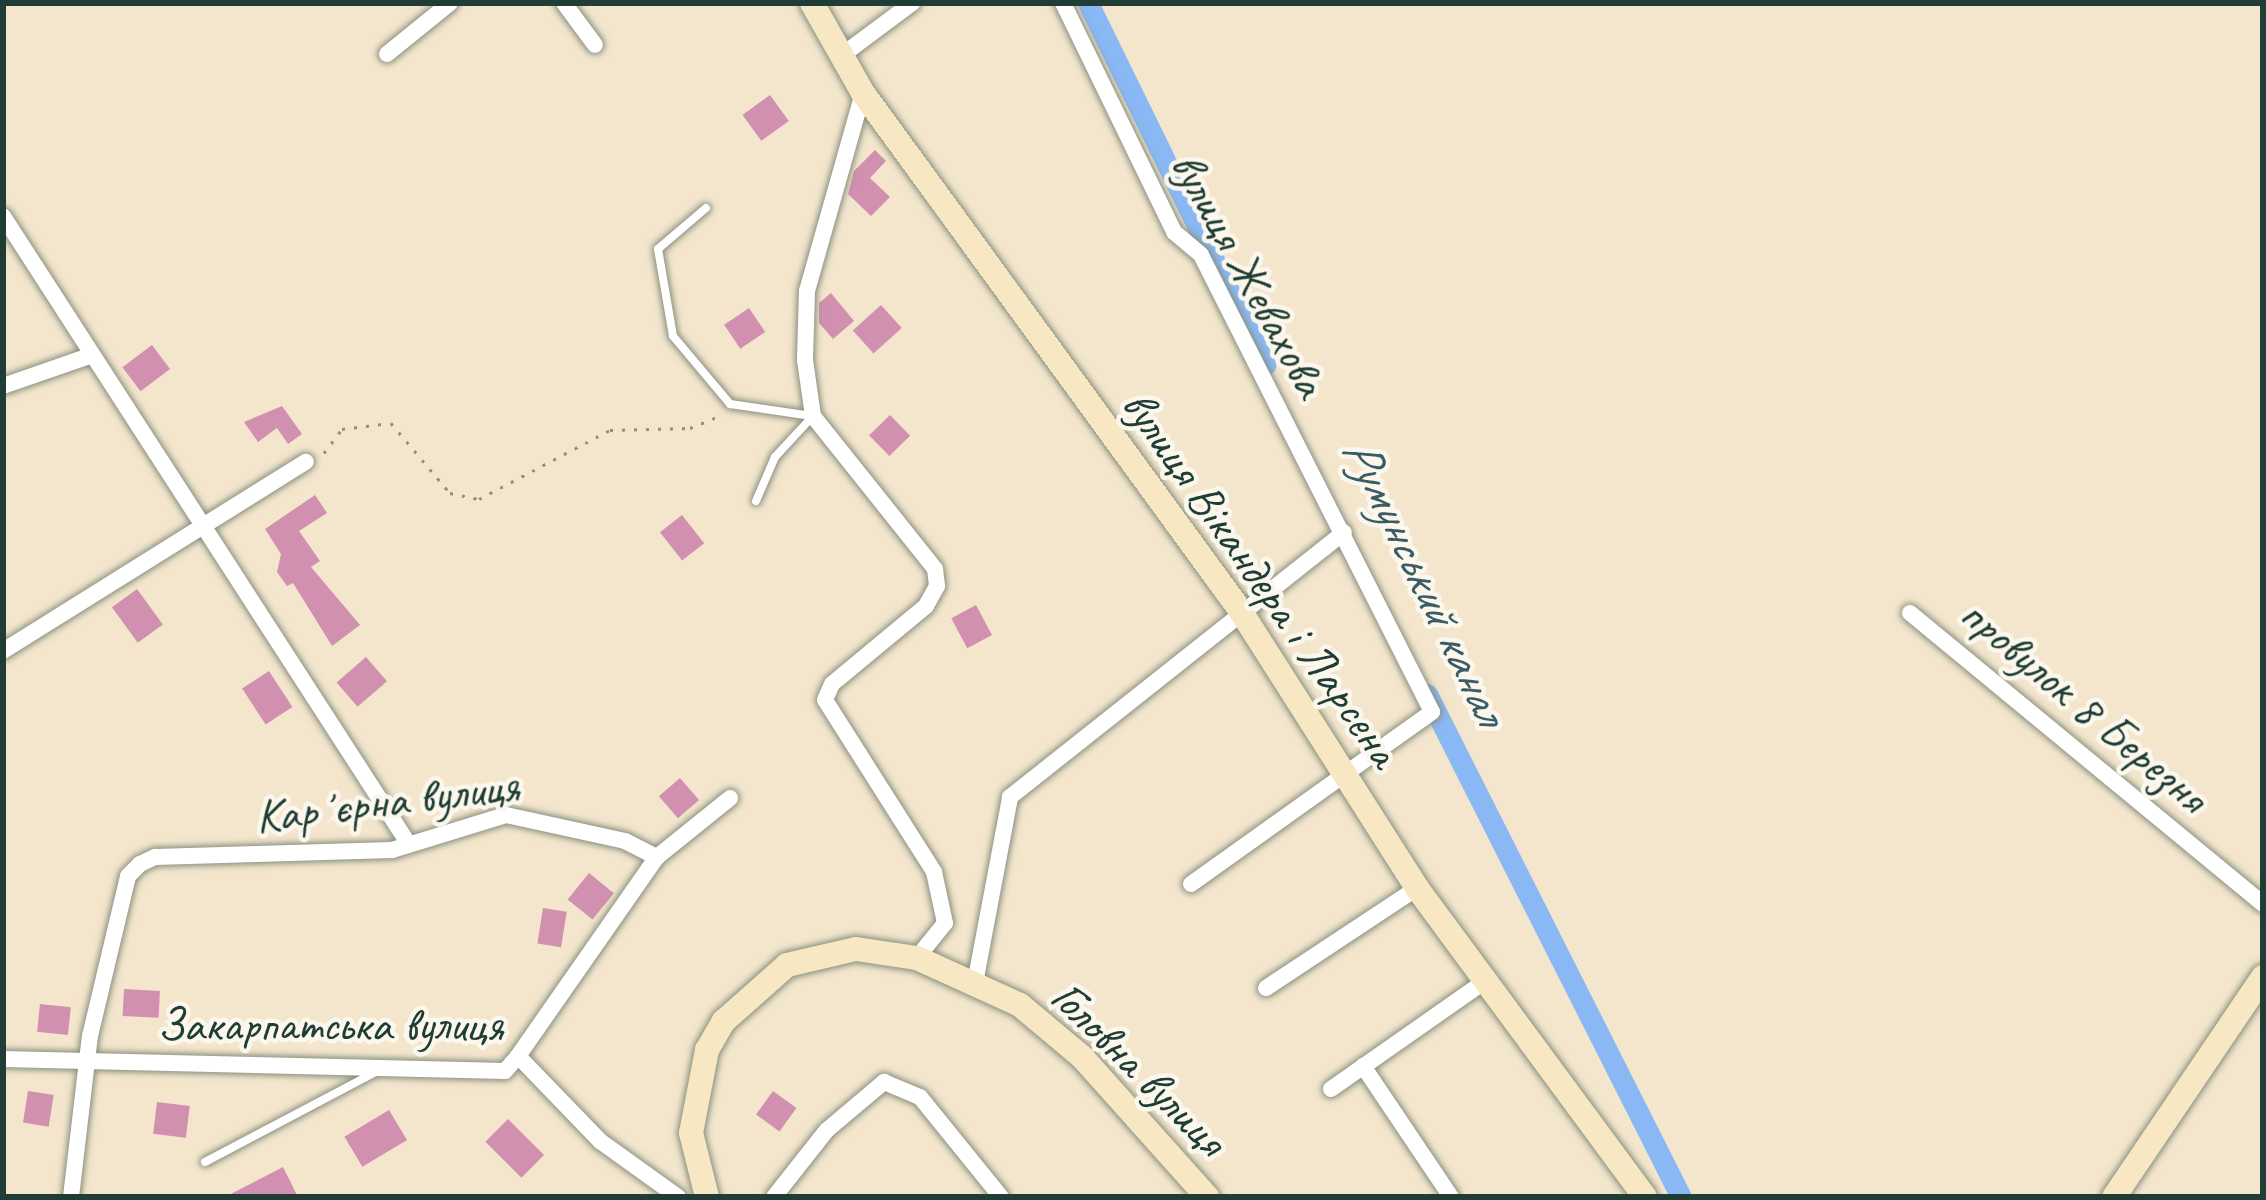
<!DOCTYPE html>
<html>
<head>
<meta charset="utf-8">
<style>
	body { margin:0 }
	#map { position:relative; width:2266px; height:1200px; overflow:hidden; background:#f4e6cd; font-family:Caveat,sans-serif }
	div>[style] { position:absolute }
	.canal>* { height:21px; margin:-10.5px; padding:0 10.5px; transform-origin:10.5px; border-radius:10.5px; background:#89b8f4 }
	.building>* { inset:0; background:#d190af; transform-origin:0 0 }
	.path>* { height:3px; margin-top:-1.5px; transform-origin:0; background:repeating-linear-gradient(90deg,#8a9280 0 3px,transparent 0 12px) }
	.roads { filter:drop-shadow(0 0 3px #8a9280) drop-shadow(0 0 3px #8a9280) }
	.lane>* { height:8px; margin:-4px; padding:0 4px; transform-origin:4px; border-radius:4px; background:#fff }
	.street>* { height:16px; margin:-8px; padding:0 8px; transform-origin:8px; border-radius:8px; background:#fff }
	.secondary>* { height:24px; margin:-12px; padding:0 12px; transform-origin:12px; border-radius:12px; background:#f7e8c3 }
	span { translate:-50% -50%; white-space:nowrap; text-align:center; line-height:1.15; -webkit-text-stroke:9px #fbf7ec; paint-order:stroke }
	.street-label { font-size:48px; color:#1f3d34 }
	.water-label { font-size:51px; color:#3a5c64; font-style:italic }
	.frame { position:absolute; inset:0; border:6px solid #1f3d34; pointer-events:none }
</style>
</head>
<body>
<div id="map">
	<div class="canal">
		<i style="left:1088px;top:3px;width:403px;rotate:63.9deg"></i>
		<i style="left:1427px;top:694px;width:563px;rotate:63.21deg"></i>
	</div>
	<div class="building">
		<i style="left:770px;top:95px;width:32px;height:34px;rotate:54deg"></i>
		<i style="clip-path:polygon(875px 150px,886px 161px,870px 178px,890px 197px,871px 216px,848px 194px,854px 171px)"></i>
		<i style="clip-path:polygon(831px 293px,854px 321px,833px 339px,819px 323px,819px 303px)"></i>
		<i style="left:881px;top:305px;width:31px;height:38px;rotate:48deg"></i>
		<i style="left:749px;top:308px;width:29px;height:30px;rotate:56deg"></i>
		<i style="left:152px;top:345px;width:30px;height:37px;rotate:53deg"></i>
		<i style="clip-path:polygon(282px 406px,302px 434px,288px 444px,277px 428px,258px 442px,244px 422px)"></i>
		<i style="left:890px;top:415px;width:29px;height:29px;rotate:46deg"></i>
		<i style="clip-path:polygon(315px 495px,327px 513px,299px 531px,320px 561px,311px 567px,360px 625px,332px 646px,293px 583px,287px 586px,277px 572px,281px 554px,265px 529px)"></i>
		<i style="left:682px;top:515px;width:36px;height:28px;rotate:52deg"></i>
		<i style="left:137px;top:589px;width:44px;height:31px;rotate:54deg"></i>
		<i style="left:976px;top:605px;width:34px;height:28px;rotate:62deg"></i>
		<i style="left:366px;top:657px;width:32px;height:39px;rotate:49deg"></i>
		<i style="left:269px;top:671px;width:43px;height:32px;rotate:57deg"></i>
		<i style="left:680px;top:778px;width:29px;height:28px;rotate:49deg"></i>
		<i style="left:589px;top:873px;width:32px;height:34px;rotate:39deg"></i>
		<i style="left:543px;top:908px;width:24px;height:36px;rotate:9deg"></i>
		<i style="left:124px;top:989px;width:36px;height:27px;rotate:3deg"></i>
		<i style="left:40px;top:1004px;width:31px;height:28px;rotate:6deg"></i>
		<i style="left:28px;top:1091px;width:26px;height:32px;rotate:9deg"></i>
		<i style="left:773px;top:1091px;width:29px;height:29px;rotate:36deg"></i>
		<i style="left:157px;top:1102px;width:33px;height:32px;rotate:7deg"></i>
		<i style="left:389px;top:1110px;width:35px;height:52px;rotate:59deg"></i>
		<i style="left:508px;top:1119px;width:51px;height:32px;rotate:45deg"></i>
		<i style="clip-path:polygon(283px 1167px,298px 1197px,225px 1197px)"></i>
	</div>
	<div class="path">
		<i style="left:324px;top:453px;width:30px;rotate:-53deg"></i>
		<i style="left:342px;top:429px;width:49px;rotate:-7deg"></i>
		<i style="left:391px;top:423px;width:92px;rotate:49.9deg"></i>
		<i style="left:450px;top:493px;width:30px;rotate:12deg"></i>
		<i style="left:479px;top:499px;width:148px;rotate:-27.8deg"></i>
		<i style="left:610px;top:430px;width:80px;rotate:-1.4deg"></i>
		<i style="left:690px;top:428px;width:31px;rotate:-22deg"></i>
	</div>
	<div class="roads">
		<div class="lane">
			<i style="left:706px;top:208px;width:63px;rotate:139.5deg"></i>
			<i style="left:658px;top:249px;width:88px;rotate:80.2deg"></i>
			<i style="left:673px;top:336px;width:89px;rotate:50deg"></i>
			<i style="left:730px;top:404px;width:83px;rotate:8.3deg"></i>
			<i style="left:756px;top:501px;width:48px;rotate:-66.6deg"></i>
			<i style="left:775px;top:457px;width:54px;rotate:-47.2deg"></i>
			<i style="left:205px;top:1162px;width:191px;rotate:-27.8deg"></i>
		</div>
		<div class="street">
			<i style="left:564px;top:3px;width:52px;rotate:53.6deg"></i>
			<i style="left:1063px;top:3px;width:254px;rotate:64.1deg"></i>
			<i style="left:1174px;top:232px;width:35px;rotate:40deg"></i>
			<i style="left:1201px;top:255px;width:512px;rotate:63.18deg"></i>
			<i style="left:1432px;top:712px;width:296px;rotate:144.5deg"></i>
			<i style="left:387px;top:54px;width:81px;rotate:-39deg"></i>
			<i style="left:841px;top:56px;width:89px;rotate:-36.7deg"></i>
			<i style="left:863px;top:93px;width:206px;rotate:105.8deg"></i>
			<i style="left:807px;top:291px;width:69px;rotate:91.7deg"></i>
			<i style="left:805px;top:360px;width:57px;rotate:81.9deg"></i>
			<i style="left:813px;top:416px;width:196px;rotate:51.4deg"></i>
			<i style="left:935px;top:569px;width:17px;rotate:83deg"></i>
			<i style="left:937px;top:586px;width:23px;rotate:119deg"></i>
			<i style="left:926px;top:606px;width:122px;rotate:140.3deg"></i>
			<i style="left:832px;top:684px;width:17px;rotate:114deg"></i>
			<i style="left:825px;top:700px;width:204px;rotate:57.6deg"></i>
			<i style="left:934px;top:872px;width:52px;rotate:77.8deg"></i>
			<i style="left:945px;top:923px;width:45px;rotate:128.7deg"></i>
			<i style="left:3px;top:216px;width:743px;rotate:57.14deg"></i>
			<i style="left:3px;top:386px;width:91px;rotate:-19.2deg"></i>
			<i style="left:1910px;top:613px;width:457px;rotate:39.5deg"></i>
			<i style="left:3px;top:651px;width:357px;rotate:-32deg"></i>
			<i style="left:975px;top:983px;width:189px;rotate:-79.3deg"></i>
			<i style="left:1010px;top:797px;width:426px;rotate:-38.4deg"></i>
			<i style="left:1266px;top:988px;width:181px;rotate:-33.5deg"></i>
			<i style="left:518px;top:1056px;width:243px;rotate:-55.1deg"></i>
			<i style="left:657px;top:857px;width:94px;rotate:-38.9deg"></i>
			<i style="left:3px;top:1059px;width:502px;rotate:1.37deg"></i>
			<i style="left:505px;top:1071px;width:20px;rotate:-49deg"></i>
			<i style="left:518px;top:1056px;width:118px;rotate:46deg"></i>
			<i style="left:600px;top:1141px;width:96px;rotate:35.7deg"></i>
			<i style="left:1363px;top:1066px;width:158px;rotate:56.1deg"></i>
			<i style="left:1331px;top:1089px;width:188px;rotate:-35deg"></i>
			<i style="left:71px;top:1197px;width:162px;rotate:-83.3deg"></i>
			<i style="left:90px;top:1036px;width:164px;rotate:-76.6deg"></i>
			<i style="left:128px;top:876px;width:17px;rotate:-45deg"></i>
			<i style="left:140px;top:864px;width:17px;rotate:-25deg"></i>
			<i style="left:155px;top:857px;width:237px;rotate:-1.7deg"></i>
			<i style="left:392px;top:850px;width:119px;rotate:-17.1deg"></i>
			<i style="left:506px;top:815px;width:122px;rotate:12.3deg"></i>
			<i style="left:625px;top:841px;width:36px;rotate:27deg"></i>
			<i style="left:774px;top:1197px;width:85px;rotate:-51.7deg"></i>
			<i style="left:827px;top:1130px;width:75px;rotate:-40.1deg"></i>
			<i style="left:884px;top:1082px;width:39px;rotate:23deg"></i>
			<i style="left:920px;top:1097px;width:129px;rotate:51deg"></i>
		</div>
		<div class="secondary">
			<i style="left:812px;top:3px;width:103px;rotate:60.5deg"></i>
			<i style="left:863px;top:93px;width:640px;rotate:53.9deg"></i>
			<i style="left:1240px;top:610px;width:330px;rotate:57.5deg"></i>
			<i style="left:1417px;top:888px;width:384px;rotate:53.6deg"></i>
			<i style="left:707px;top:1197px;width:66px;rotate:-104deg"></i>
			<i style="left:691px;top:1133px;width:85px;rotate:-79.1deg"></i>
			<i style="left:707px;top:1050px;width:34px;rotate:-60deg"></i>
			<i style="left:724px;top:1021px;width:84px;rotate:-41.6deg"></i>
			<i style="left:787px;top:965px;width:71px;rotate:-13.1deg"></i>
			<i style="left:856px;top:949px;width:62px;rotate:8.4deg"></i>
			<i style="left:917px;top:958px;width:113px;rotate:24.5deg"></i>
			<i style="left:1020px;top:1005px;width:81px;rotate:40deg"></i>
			<i style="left:1082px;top:1057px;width:188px;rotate:48.2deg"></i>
			<i style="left:2114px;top:1197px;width:266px;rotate:-55.9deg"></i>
		</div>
	</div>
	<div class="street-label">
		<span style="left:1249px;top:274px;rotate:61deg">вулиця Жевахова</span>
		<span style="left:1261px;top:578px;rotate:55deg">вулиця Вікандера і Ларсена</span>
		<span style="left:2084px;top:705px;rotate:40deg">провулок 8 Березня</span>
		<span style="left:387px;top:801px;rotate:-7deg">Карʼєрна вулиця</span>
		<span style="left:330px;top:1025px">Закарпатська вулиця</span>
		<span style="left:1139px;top:1068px;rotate:45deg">Головна вулиця</span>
	</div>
	<div class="water-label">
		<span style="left:1425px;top:580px;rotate:64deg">Румунський канал</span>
	</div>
	<div class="frame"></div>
</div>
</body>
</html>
